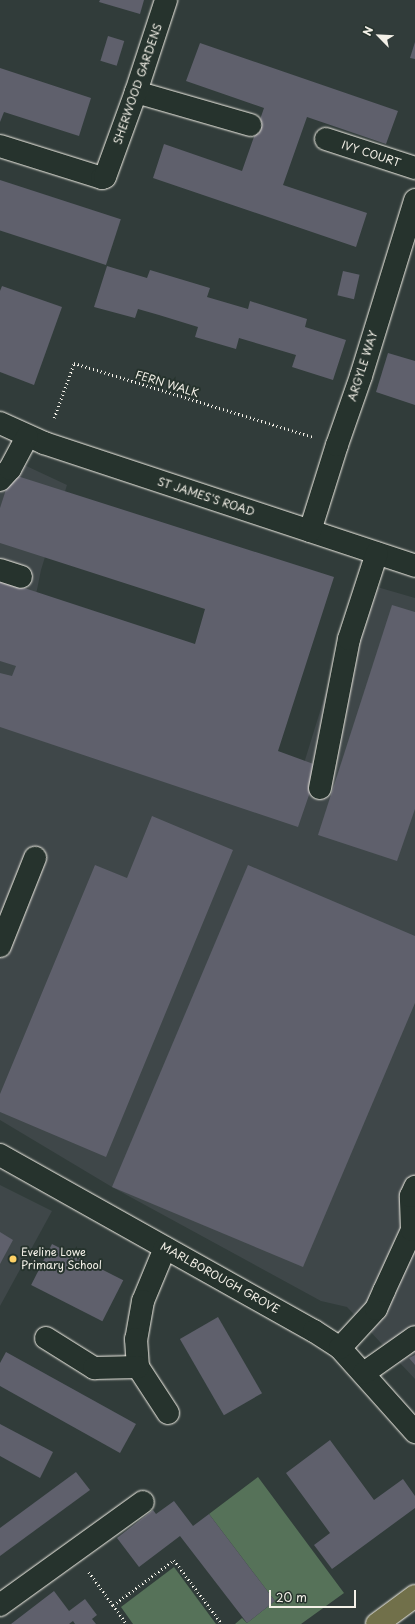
<!DOCTYPE html>
<html>
<head>
<meta charset="utf-8">
<style>
	body { margin:0 }
	#map { position:relative; width:415px; height:1624px; overflow:hidden; background:#313c3a; font-family:"Playpen Sans",sans-serif }
	div>[style] { position:absolute }
	.built>* { inset:0; background:#3f4749 }
	.green>* { inset:0; background:#567259 }
	.building>* { inset:0; background:#5f606c; transform-origin:0 0 }
	.path>* { height:2.5px; margin-top:-1.25px; transform-origin:0; background:repeating-linear-gradient(90deg,#f4f1e8 0 1px,transparent 0 4px) }
	.roads { filter:drop-shadow(0 0 1px #f4f1e8) drop-shadow(0 0 1px #f4f1e8) }
	.minor>* { height:22px; margin:-11px; padding:0 11px; transform-origin:11px; border-radius:11px; background:#26332d }
	.highway>* { height:22px; margin:-11px; padding:0 11px; transform-origin:11px; border-radius:11px; background:#71704a }
	.dots>* { width:11px; height:11px; translate:-50% -50%; box-sizing:border-box; border:2px solid #26332d; border-radius:50% }
	span { translate:-50% -50%; white-space:nowrap; text-align:center; line-height:1.15; -webkit-text-stroke:4px #26332d; paint-order:stroke }
	.street-label { font-size:11px; color:#f4f1e8 }
	.poi-label { font-size:11px; color:#f4f1e8 }
	.left { translate:0 -50%; text-align:left }
	.north { position:absolute; left:359px; top:16px; width:40px; height:40px; -webkit-text-stroke:3px #26332d; paint-order:stroke; rotate:294deg; font-size:11px; font-weight:700; line-height:16px; text-align:center; color:#f4f1e8 }
	.north::after { content:''; display:block; margin:auto; width:14px; height:18px; background:#f4f1e8; clip-path:polygon(50% 0,100% 100%,50% 72%,0 100%) }
	.scale { position:absolute; left:269px; top:1590px; width:87px; height:18px; box-sizing:border-box; border:2px solid #f4f1e8; border-top:0; padding-left:5px; font-size:12px; line-height:14px; white-space:nowrap; color:#f4f1e8; -webkit-text-stroke:3px #26332d; paint-order:stroke }
</style>
</head>
<body>
<div id="map">
	<div class="built">
		<i style="clip-path:polygon(5px 456px,67px 485px,41px 570px,26px 644px,301px 773px,360px 582px,415px 598px,415px 1379px,347px 1307px,321px 1301px,112px 1187px,0 1120px,0 461px)"></i>
		<i style="clip-path:polygon(0 1185px,52px 1211px,0 1306px)"></i>
	</div>
	<div class="green">
		<i style="clip-path:polygon(258px 1477px,344px 1593px,301px 1624px,235px 1624px,242px 1618px,247px 1623px,275px 1601px,209px 1514px)"></i>
		<i style="clip-path:polygon(174px 1567px,216px 1624px,133px 1624px,121px 1607px)"></i>
	</div>
	<div class="building">
		<i style="clip-path:polygon(100px 0,144px 0,140px 14px,99px 2px)"></i>
		<i style="left:108px;top:36px;width:17px;height:26px;rotate:17deg"></i>
		<i style="clip-path:polygon(415px 42px,415px 59px,410px 58px)"></i>
		<i style="clip-path:polygon(200px 43px,398px 111px,386px 144px,307px 117px,283px 185px,367px 213px,356px 247px,153px 178px,164px 144px,242px 171px,264px 108px,186px 81px)"></i>
		<i style="clip-path:polygon(0 68px,91px 98px,79px 136px,4px 112px,0 122px)"></i>
		<i style="left:0;top:180px;width:127px;height:48px;rotate:18deg"></i>
		<i style="clip-path:polygon(107px 266px,147px 278px,150px 270px,210px 288px,207px 297px,248px 309px,250px 301px,307px 319px,305px 327px,346px 340px,333px 380px,292px 367px,296px 355px,239px 338px,236px 349px,195px 337px,198px 327px,159px 315px,138px 309px,135px 318px,94px 307px)"></i>
		<i style="left:343px;top:271px;width:17px;height:25px;rotate:13deg"></i>
		<i style="clip-path:polygon(2px 286px,62px 307px,34px 385px,0 372px,0 291px)"></i>
		<i style="clip-path:polygon(388px 353px,415px 361px,415px 405px,376px 392px)"></i>
		<i style="clip-path:polygon(11px 474px,334px 577px,278px 751px,319px 766px,298px 827px,0 727px,0 673px,12px 676px,16px 666px,0 661px,0 580px,195px 644px,205px 609px,0 543px,0 508px)"></i>
		<i style="clip-path:polygon(392px 605px,415px 612px,415px 809px,397px 861px,318px 835px)"></i>
		<i style="clip-path:polygon(152px 816px,233px 850px,106px 1157px,0 1112px,0 1094px,95px 865px,127px 878px)"></i>
		<i style="clip-path:polygon(248px 865px,415px 936px,415px 1003px,303px 1267px,112px 1187px)"></i>
		<i style="clip-path:polygon(0 1232px,13px 1240px,0 1264px)"></i>
		<i style="left:52px;top:1244px;width:80px;height:46px;rotate:27deg"></i>
		<i style="left:218px;top:1317px;width:88px;height:44px;rotate:60deg"></i>
		<i style="clip-path:polygon(6px 1352px,136px 1424px,120px 1453px,0 1386px,0 1363px)"></i>
		<i style="clip-path:polygon(415px 1355px,415px 1365px,409px 1358px)"></i>
		<i style="clip-path:polygon(0 1424px,53px 1452px,40px 1478px,0 1456px)"></i>
		<i style="clip-path:polygon(330px 1440px,374px 1500px,403px 1479px,415px 1496px,415px 1508px,332px 1569px,314px 1545px,330px 1533px,286px 1473px)"></i>
		<i style="clip-path:polygon(76px 1472px,90px 1490px,0 1556px,0 1528px)"></i>
		<i style="clip-path:polygon(174px 1501px,193px 1526px,209px 1514px,275px 1601px,247px 1623px,180px 1536px,139px 1567px,117px 1538px,153px 1510px,156px 1514px)"></i>
		<i style="clip-path:polygon(54px 1591px,69px 1611px,85px 1599px,97px 1615px,92px 1619px,96px 1624px,75px 1624px,73px 1621px,69px 1624px,11px 1624px)"></i>
	</div>
	<div class="path">
		<i style="left:54px;top:418px;width:59px;rotate:-70deg"></i>
		<i style="left:74px;top:363px;width:250px;rotate:17.2deg"></i>
		<i style="left:89px;top:1572px;width:41px;rotate:54deg"></i>
		<i style="left:113px;top:1605px;width:76px;rotate:-36.4deg"></i>
		<i style="left:174px;top:1560px;width:80px;rotate:53.1deg"></i>
		<i style="left:113px;top:1605px;width:24px;rotate:54deg"></i>
	</div>
	<div class="roads">
		<div class="minor">
			<i style="left:136px;top:92px;width:119px;rotate:16.1deg"></i>
			<i style="left:326px;top:139px;width:94px;rotate:18deg"></i>
			<i style="left:0;top:146px;width:107px;rotate:17.4deg"></i>
			<i style="left:102px;top:178px;width:3px;rotate:-18deg"></i>
			<i style="left:105px;top:177px;width:90px;rotate:-70deg"></i>
			<i style="left:136px;top:92px;width:97px;rotate:-71.9deg"></i>
			<i style="left:0;top:423px;width:48px;rotate:24.4deg"></i>
			<i style="left:44px;top:443px;width:391px;rotate:18.3deg"></i>
			<i style="left:0;top:480px;width:15px;rotate:-48deg"></i>
			<i style="left:10px;top:469px;width:36px;rotate:-62deg"></i>
			<i style="left:310px;top:531px;width:90px;rotate:-72.6deg"></i>
			<i style="left:337px;top:445px;width:73px;rotate:-70.8deg"></i>
			<i style="left:361px;top:376px;width:184px;rotate:-72.9deg"></i>
			<i style="left:0;top:570px;width:22px;rotate:18deg"></i>
			<i style="left:320px;top:788px;width:152px;rotate:-79deg"></i>
			<i style="left:349px;top:639px;width:90px;rotate:-72deg"></i>
			<i style="left:0;top:946px;width:95px;rotate:-68.3deg"></i>
			<i style="left:0;top:1155px;width:360px;rotate:29.3deg"></i>
			<i style="left:314px;top:1331px;width:31px;rotate:33deg"></i>
			<i style="left:340px;top:1348px;width:113px;rotate:48.2deg"></i>
			<i style="left:165px;top:1248px;width:57px;rotate:112.5deg"></i>
			<i style="left:143px;top:1301px;width:39px;rotate:100deg"></i>
			<i style="left:136px;top:1339px;width:28px;rotate:86deg"></i>
			<i style="left:138px;top:1367px;width:55px;rotate:56.9deg"></i>
			<i style="left:46px;top:1338px;width:57px;rotate:32deg"></i>
			<i style="left:94px;top:1368px;width:44px;rotate:-1.3deg"></i>
			<i style="left:340px;top:1348px;width:53px;rotate:-47.3deg"></i>
			<i style="left:376px;top:1309px;width:20px;rotate:-66deg"></i>
			<i style="left:384px;top:1291px;width:67px;rotate:-65.3deg"></i>
			<i style="left:412px;top:1230px;width:34px;rotate:-92deg"></i>
			<i style="left:411px;top:1196px;width:10px;rotate:-66deg"></i>
			<i style="left:364px;top:1373px;width:62px;rotate:-35.2deg"></i>
			<i style="left:0;top:1605px;width:176px;rotate:-35.8deg"></i>
		</div>
		<div class="highway">
			<i style="left:377px;top:1624px;width:47px;rotate:-36.4deg"></i>
		</div>
	</div>
	<div class="dots">
		<i style="left:13px;top:1259px;background:#ffd166"></i>
	</div>
	<div class="street-label">
		<span style="left:138px;top:84px;rotate:-71deg">SHERWOOD GARDENS</span>
		<span style="left:371px;top:154px;rotate:18deg">IVY COURT</span>
		<span style="left:363px;top:366px;rotate:-72deg">ARGYLE WAY</span>
		<span style="left:167px;top:384px;rotate:17deg">FERN WALK</span>
		<span style="left:206px;top:497px;rotate:18deg">ST JAMES'S ROAD</span>
		<span style="left:220px;top:1278px;rotate:29deg">MARLBOROUGH GROVE</span>
	</div>
	<div class="poi-label">
		<span class="left" style="left:21px;top:1259px">Eveline Lowe<br>Primary School</span>
	</div>
	<div class="north">N</div>
	<div class="scale">20 m</div>
</div>
</body>
</html>
